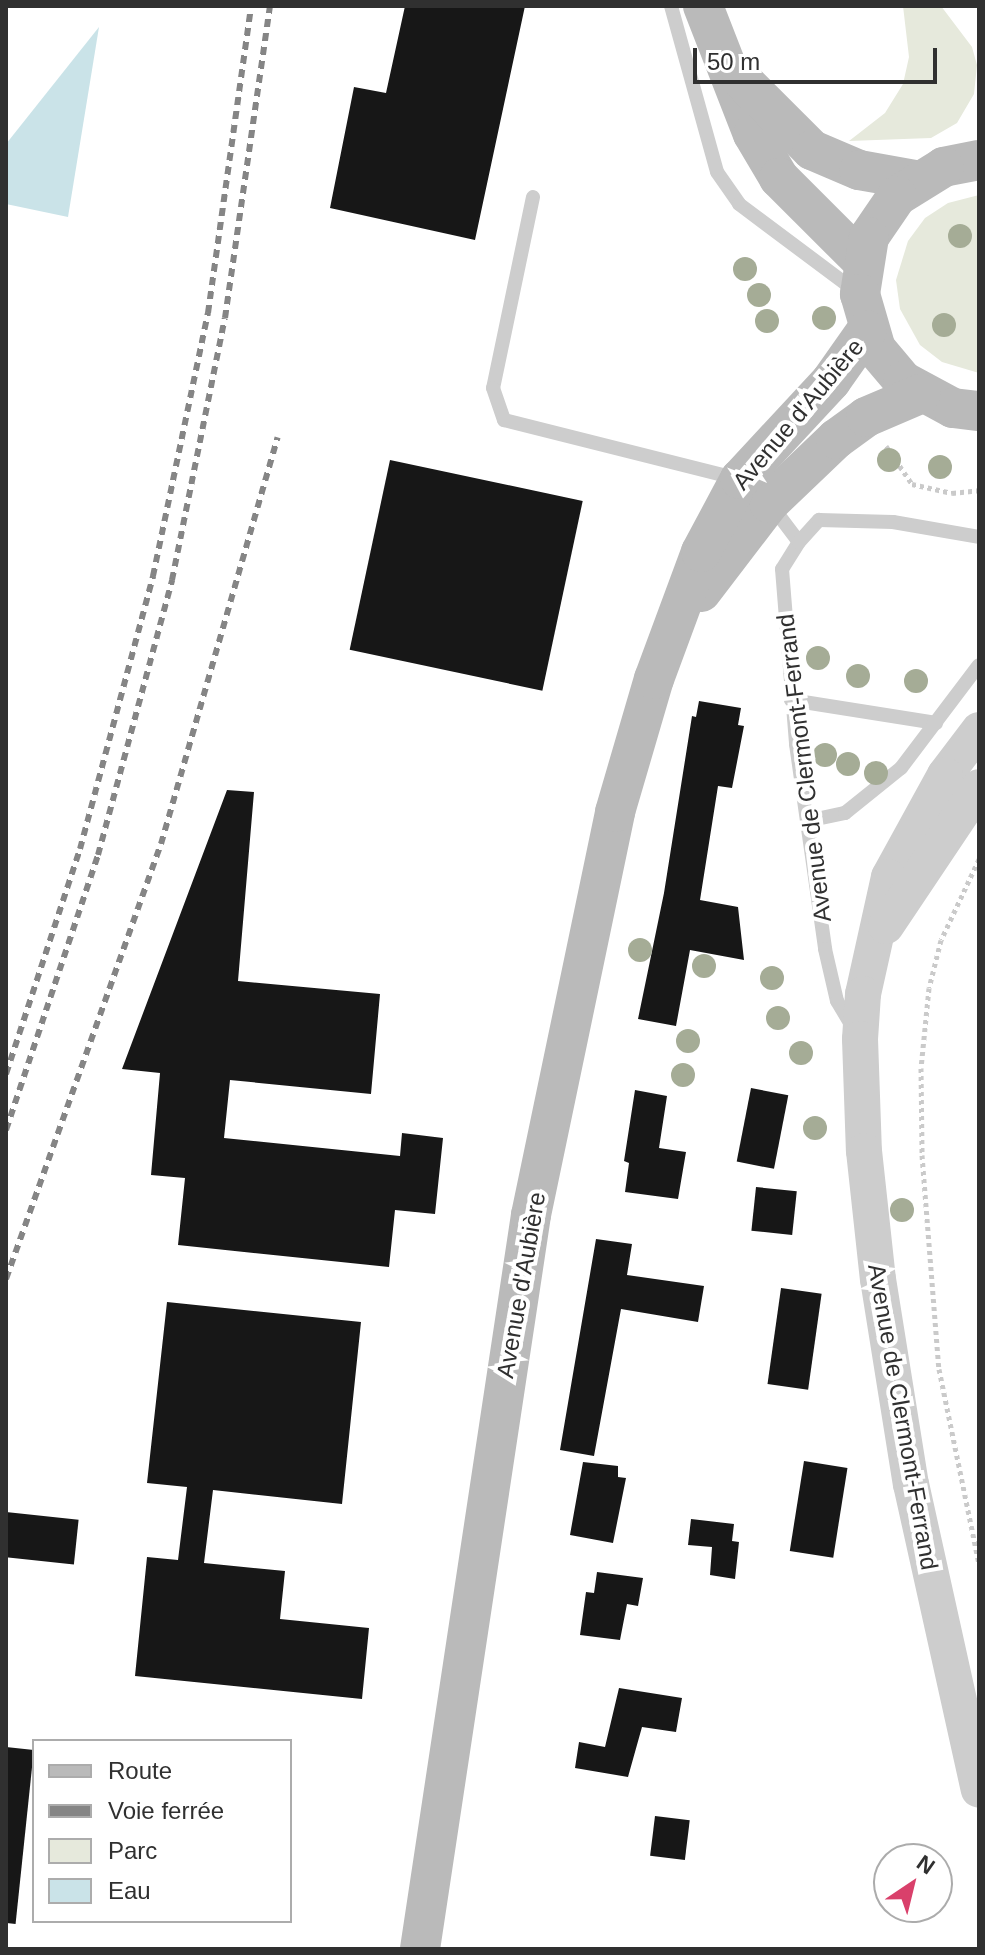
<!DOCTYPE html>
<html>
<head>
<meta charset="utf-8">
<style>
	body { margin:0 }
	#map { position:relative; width:985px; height:1955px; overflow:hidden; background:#fff; font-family:Arial,sans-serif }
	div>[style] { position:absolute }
	.green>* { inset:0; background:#e6e9dc }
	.water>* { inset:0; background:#cae3e8 }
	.building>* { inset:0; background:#171717; transform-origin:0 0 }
	.path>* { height:5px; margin-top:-2.5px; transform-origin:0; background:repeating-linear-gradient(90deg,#cacaca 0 4px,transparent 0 8px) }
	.service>* { height:14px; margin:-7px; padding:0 7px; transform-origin:7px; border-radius:7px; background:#cdcdcd }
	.tertiary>* { height:36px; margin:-18px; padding:0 18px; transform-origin:18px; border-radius:18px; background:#cdcdcd }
	.secondary>* { height:40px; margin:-20px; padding:0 20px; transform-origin:20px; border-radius:20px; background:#bababa }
	.rail>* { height:6px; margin-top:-3px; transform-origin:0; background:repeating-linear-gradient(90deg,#858585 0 8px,transparent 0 14px) }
	.trees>* { width:24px; height:24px; margin:-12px; border-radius:50%; background:#a5ac96 }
	span { translate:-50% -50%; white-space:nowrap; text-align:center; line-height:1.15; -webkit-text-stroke:8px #fff; paint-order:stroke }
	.street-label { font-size:24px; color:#303030 }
	.frame { position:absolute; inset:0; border:8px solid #303030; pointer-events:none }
	.legend { position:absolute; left:32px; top:1739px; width:260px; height:184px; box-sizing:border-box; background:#fff; border:2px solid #acacac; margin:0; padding:10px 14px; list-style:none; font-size:24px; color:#303030 }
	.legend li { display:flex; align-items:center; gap:16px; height:40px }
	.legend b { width:40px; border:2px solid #acacac }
	.north { position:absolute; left:873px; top:1843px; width:80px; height:80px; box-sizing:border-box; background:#fff; border:2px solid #acacac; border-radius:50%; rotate:35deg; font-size:22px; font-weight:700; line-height:32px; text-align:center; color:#303030 }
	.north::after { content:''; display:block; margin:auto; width:28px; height:36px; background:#d9406b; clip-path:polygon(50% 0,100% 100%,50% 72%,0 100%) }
	.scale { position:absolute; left:693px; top:48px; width:244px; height:36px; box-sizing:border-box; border:4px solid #303030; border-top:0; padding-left:10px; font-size:24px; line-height:28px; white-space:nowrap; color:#303030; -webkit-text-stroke:6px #fff; paint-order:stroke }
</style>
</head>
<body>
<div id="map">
	<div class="green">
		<i style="clip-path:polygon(903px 6px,941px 6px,972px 47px,977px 65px,974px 94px,957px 123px,931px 138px,849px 141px,885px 113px,903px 84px,909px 57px)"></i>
		<i style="clip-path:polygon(979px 195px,979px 373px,942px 362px,920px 345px,900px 309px,896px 280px,908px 241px,925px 218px,948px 203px)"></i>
	</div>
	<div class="water">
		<i style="clip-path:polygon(99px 27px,68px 217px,6px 204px,6px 144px)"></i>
	</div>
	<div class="building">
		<i style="clip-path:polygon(405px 6px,525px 6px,475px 240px,330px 208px,354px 87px,386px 93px)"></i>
		<i style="left:390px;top:460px;width:197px;height:194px;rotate:12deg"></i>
		<i style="clip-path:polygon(699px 701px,741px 708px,738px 725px,744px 726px,732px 788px,718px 786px,700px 900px,738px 907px,744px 960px,690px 950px,676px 1026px,638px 1019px,664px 893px,692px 716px,696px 717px)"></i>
		<i style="clip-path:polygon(227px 790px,254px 792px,238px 981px,380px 994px,371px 1094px,230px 1080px,224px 1138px,400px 1156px,402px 1133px,443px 1138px,435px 1214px,395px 1210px,389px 1267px,178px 1245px,185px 1178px,151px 1175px,160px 1073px,122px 1069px)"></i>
		<i style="left:751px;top:1088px;width:38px;height:75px;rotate:11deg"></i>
		<i style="clip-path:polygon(635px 1090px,667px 1096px,659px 1148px,686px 1152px,678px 1199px,625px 1192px,629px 1163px,624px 1161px)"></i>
		<i style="left:756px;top:1187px;width:41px;height:44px;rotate:6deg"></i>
		<i style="clip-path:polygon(596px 1239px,632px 1244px,627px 1275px,704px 1286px,698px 1322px,621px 1309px,594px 1456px,560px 1450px)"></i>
		<i style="left:781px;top:1288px;width:41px;height:97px;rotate:8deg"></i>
		<i style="clip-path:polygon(167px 1302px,361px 1322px,342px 1504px,213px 1490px,204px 1563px,285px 1571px,280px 1619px,369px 1628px,362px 1699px,135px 1676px,147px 1557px,178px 1560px,187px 1487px,147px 1483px)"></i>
		<i style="left:804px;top:1461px;width:44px;height:91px;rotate:9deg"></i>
		<i style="clip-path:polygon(583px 1462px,618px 1466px,618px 1477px,626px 1478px,613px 1543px,570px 1535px)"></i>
		<i style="left:6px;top:1512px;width:73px;height:45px;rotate:6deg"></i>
		<i style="clip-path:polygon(691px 1519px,734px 1524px,732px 1541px,739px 1542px,735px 1579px,710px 1575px,712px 1547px,688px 1545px)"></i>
		<i style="clip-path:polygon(597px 1572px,643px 1578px,638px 1606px,627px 1604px,620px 1640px,580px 1635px,586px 1592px,594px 1593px)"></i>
		<i style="clip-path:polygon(619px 1688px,682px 1698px,676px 1732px,642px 1727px,628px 1777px,575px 1768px,579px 1742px,605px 1747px)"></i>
		<i style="left:6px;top:1747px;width:28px;height:175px;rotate:6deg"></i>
		<i style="left:655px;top:1816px;width:35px;height:40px;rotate:7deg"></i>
	</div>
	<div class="path">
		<i style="left:886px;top:446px;width:46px;rotate:55.6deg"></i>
		<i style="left:912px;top:484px;width:41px;rotate:12.7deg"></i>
		<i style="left:952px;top:493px;width:27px;rotate:-6deg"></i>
		<i style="left:979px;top:859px;width:89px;rotate:115.1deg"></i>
		<i style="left:941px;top:940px;width:49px;rotate:104deg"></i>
		<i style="left:929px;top:988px;width:80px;rotate:95.7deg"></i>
		<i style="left:921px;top:1068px;width:87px;rotate:89.3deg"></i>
		<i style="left:922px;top:1155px;width:215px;rotate:85.5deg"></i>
		<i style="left:939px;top:1369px;width:199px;rotate:78.4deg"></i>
	</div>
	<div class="service">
		<i style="left:671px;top:6px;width:172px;rotate:74.5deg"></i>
		<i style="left:717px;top:172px;width:39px;rotate:55deg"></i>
		<i style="left:739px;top:204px;width:144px;rotate:36.8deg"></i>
		<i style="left:533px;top:197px;width:195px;rotate:101.8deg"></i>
		<i style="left:493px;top:388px;width:34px;rotate:71deg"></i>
		<i style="left:504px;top:420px;width:238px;rotate:14.1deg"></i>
		<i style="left:771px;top:505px;width:46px;rotate:52.9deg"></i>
		<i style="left:799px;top:542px;width:32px;rotate:122deg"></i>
		<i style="left:782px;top:569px;width:176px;rotate:85.4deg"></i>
		<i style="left:796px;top:744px;width:207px;rotate:81.9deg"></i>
		<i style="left:825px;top:949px;width:53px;rotate:77deg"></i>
		<i style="left:837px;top:1001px;width:33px;rotate:59deg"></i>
		<i style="left:799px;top:542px;width:30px;rotate:-48deg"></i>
		<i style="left:819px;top:520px;width:74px;rotate:1.5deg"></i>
		<i style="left:893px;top:522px;width:87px;rotate:9.9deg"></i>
		<i style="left:791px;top:700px;width:147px;rotate:9deg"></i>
		<i style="left:807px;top:821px;width:39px;rotate:-12deg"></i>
		<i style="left:845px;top:813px;width:72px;rotate:-38.8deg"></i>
		<i style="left:901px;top:768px;width:129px;rotate:-52.9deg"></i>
	</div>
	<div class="tertiary">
		<i style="left:979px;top:730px;width:56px;rotate:127.1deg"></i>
		<i style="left:945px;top:775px;width:116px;rotate:118.8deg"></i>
		<i style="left:889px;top:877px;width:120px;rotate:102.5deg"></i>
		<i style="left:863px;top:994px;width:45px;rotate:93.8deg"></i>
		<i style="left:860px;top:1039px;width:112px;rotate:88deg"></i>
		<i style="left:864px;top:1151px;width:129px;rotate:83.8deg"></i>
		<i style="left:878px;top:1279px;width:208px;rotate:80.9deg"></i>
		<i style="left:911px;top:1484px;width:313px;rotate:77.5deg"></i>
		<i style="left:886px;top:926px;width:167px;rotate:-56.2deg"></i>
	</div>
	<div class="secondary">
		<i style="left:703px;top:6px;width:137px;rotate:68.7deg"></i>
		<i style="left:753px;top:134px;width:51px;rotate:59.4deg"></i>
		<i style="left:779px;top:178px;width:117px;rotate:45deg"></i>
		<i style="left:742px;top:80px;width:99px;rotate:45deg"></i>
		<i style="left:812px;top:150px;width:51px;rotate:23.1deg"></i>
		<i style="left:859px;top:170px;width:58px;rotate:10deg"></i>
		<i style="left:979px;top:160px;width:36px;rotate:169deg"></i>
		<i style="left:944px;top:167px;width:55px;rotate:148.3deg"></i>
		<i style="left:897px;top:196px;width:50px;rotate:124.3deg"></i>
		<i style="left:869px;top:237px;width:58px;rotate:99deg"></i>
		<i style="left:860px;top:294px;width:57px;rotate:73.8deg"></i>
		<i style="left:876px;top:349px;width:42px;rotate:49.8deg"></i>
		<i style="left:903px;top:381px;width:57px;rotate:28.4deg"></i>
		<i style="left:953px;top:408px;width:26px;rotate:7deg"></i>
		<i style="left:701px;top:592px;width:112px;rotate:-52.6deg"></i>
		<i style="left:769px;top:503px;width:93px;rotate:-43.7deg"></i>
		<i style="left:836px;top:439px;width:37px;rotate:-36deg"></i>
		<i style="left:866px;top:417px;width:59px;rotate:-23.1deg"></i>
		<i style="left:420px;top:1949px;width:742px;rotate:-81.4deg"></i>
		<i style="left:531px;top:1215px;width:412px;rotate:-78.2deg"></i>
		<i style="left:615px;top:812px;width:139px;rotate:-73.7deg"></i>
		<i style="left:654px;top:679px;width:135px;rotate:-69.7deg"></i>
		<i style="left:701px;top:552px;width:83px;rotate:-61.9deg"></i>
		<i style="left:740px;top:479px;width:134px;rotate:-47.1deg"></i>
		<i style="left:831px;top:381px;width:62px;rotate:-54.8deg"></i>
	</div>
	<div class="rail">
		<i style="left:6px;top:1074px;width:237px;rotate:-71.8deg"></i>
		<i style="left:80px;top:849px;width:283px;rotate:-75deg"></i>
		<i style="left:153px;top:576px;width:269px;rotate:-78.2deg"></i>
		<i style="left:208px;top:313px;width:310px;rotate:-82deg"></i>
		<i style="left:6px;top:1130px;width:290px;rotate:-71.5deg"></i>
		<i style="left:98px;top:855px;width:285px;rotate:-74.9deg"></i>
		<i style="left:172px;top:580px;width:267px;rotate:-78.6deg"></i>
		<i style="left:225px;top:318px;width:315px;rotate:-81.8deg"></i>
		<i style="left:6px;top:1279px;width:462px;rotate:-70.4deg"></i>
		<i style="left:161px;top:844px;width:423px;rotate:-74deg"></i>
	</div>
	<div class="trees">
		<i style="left:960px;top:236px"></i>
		<i style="left:745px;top:269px"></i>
		<i style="left:759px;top:295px"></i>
		<i style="left:824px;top:318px"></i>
		<i style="left:767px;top:321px"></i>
		<i style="left:944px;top:325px"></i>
		<i style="left:889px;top:460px"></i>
		<i style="left:940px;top:467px"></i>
		<i style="left:818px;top:658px"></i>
		<i style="left:858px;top:676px"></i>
		<i style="left:916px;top:681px"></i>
		<i style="left:825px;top:755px"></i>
		<i style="left:848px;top:764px"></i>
		<i style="left:876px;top:773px"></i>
		<i style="left:640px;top:950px"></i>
		<i style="left:704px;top:966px"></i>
		<i style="left:772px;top:978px"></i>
		<i style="left:778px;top:1018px"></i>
		<i style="left:688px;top:1041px"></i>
		<i style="left:801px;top:1053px"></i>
		<i style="left:683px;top:1075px"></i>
		<i style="left:815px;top:1128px"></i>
		<i style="left:902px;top:1210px"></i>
	</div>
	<div class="street-label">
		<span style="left:798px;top:414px;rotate:-50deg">Avenue d'Aubière</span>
		<span style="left:804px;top:768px;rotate:-97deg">Avenue de Clermont-Ferrand</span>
		<span style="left:521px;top:1285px;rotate:-80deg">Avenue d'Aubière</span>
		<span style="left:903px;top:1417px;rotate:80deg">Avenue de Clermont-Ferrand</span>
	</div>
	<div class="frame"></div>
	<ul class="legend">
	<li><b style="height:10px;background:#bababa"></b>Route</li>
	<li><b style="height:10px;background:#858585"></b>Voie ferrée</li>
	<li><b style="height:22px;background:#e6e9dc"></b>Parc</li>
	<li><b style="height:22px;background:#cae3e8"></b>Eau</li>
	</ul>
	<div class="north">N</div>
	<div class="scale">50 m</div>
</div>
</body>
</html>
